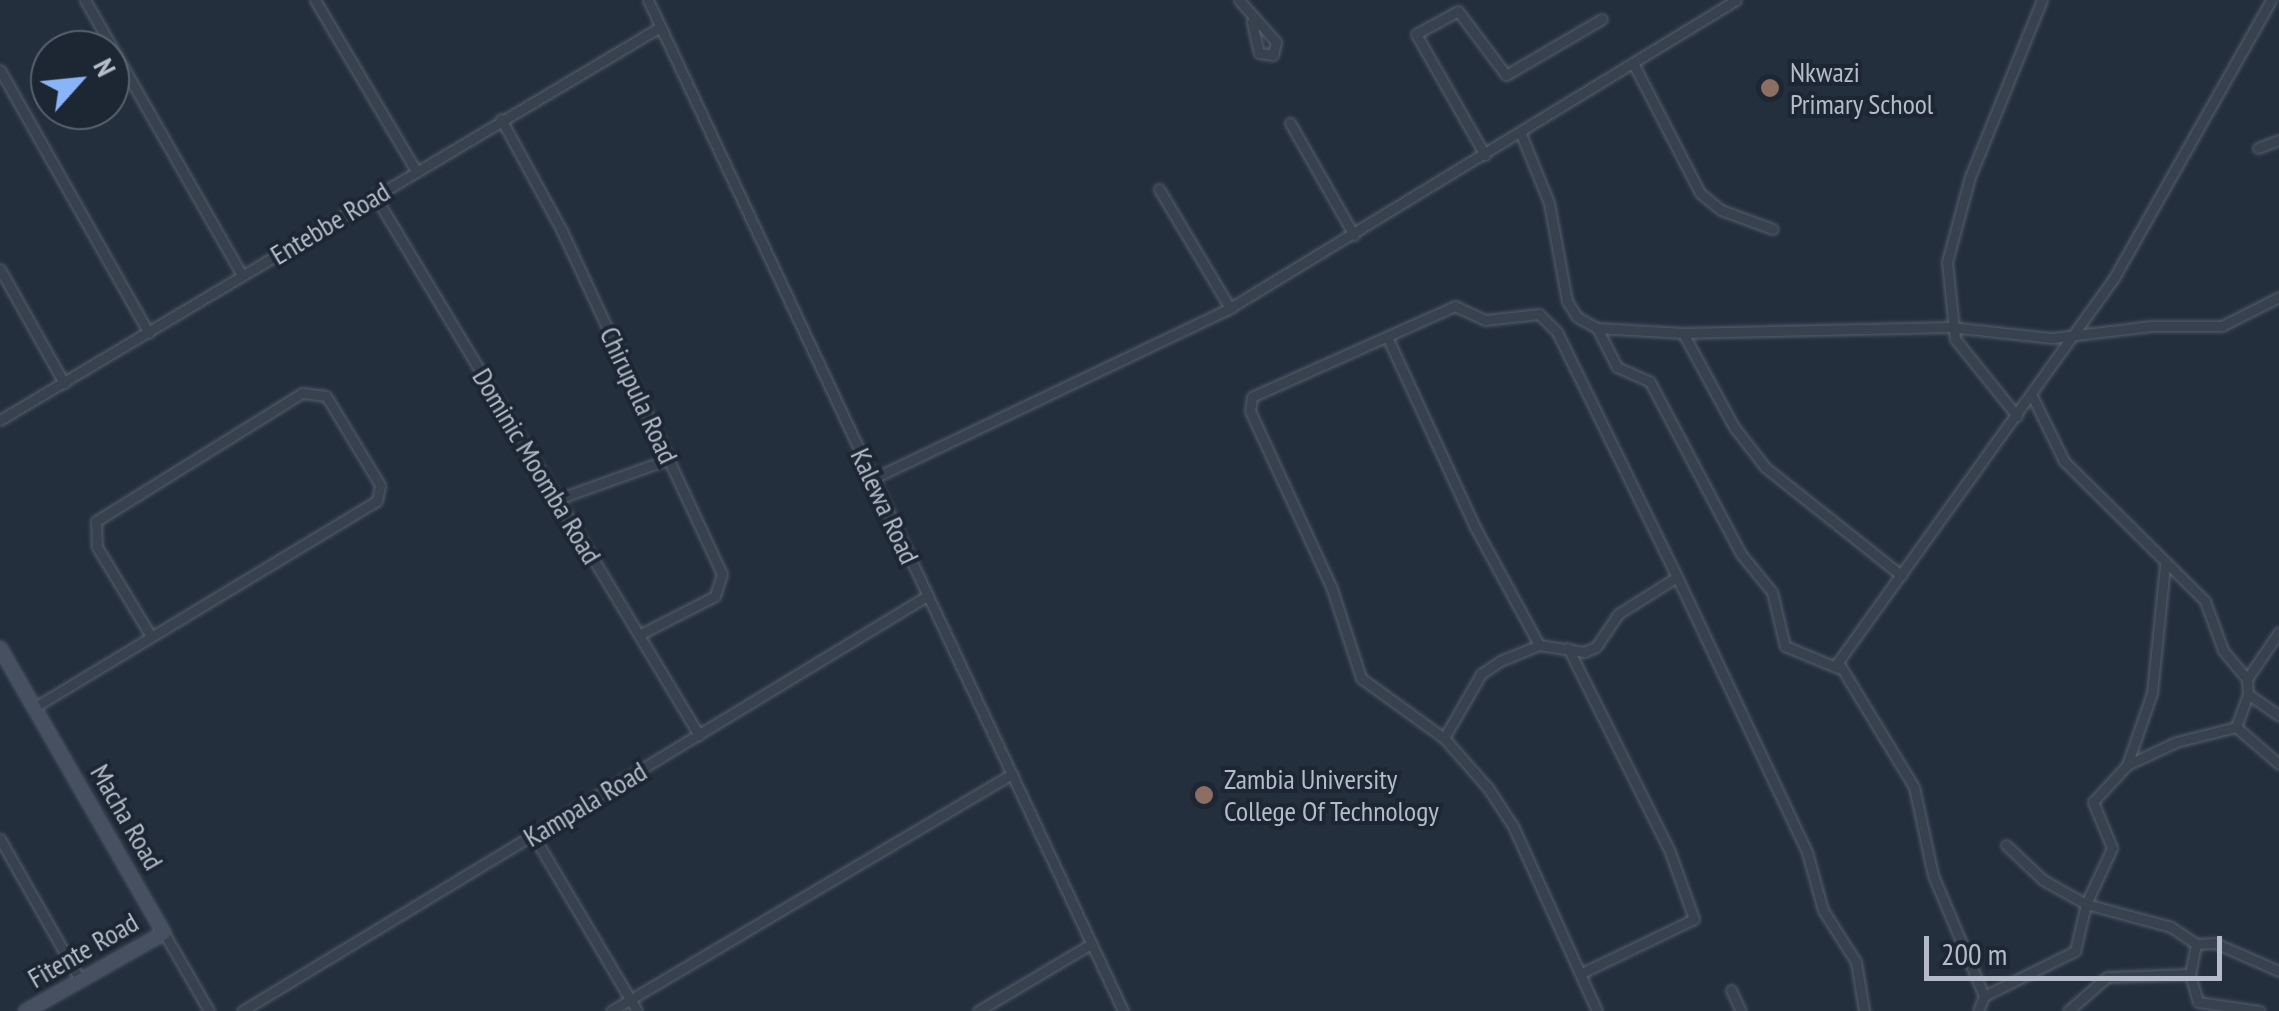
<!DOCTYPE html>
<html>
<head>
<meta charset="utf-8">
<style>
	body { margin:0 }
	#map { position:relative; width:2279px; height:1011px; overflow:hidden; background:#242f3e; font-family:"PT Sans Narrow",sans-serif }
	div>[style] { position:absolute }
	.roads { filter:drop-shadow(0 0 2px #565f6c) drop-shadow(0 0 2px #565f6c) }
	.minor>* { height:9px; margin:-4.5px; padding:0 4.5px; transform-origin:4.5px; border-radius:4.5px; background:#38414e }
	.secondary>* { height:12px; margin:-6px; padding:0 6px; transform-origin:6px; border-radius:6px; background:#465061 }
	.dots>* { width:28px; height:28px; translate:-50% -50%; box-sizing:border-box; border:5px solid #1d2633; border-radius:50% }
	span { translate:-50% -50%; white-space:nowrap; text-align:center; line-height:1.15; -webkit-text-stroke:8px #1d2633; paint-order:stroke }
	.poi-label { font-size:28px; color:#b4bcc9 }
	.left { translate:0 -50%; text-align:left }
	.street-label { font-size:28px; color:#b4bcc9 }
	.north { position:absolute; left:30px; top:30px; width:100px; height:100px; box-sizing:border-box; background:#1d2633; border:2px solid #59626f; border-radius:50%; rotate:63deg; font-size:28px; font-weight:700; line-height:40px; text-align:center; color:#b4bcc9 }
	.north::after { content:''; display:block; margin:auto; width:35px; height:45px; background:#8ab4f8; clip-path:polygon(50% 0,100% 100%,50% 72%,0 100%) }
	.scale { position:absolute; left:1924px; top:936px; width:298px; height:45px; box-sizing:border-box; border:5px solid #b4bcc9; border-top:0; padding-left:12px; font-size:30px; line-height:35px; white-space:nowrap; color:#b4bcc9; -webkit-text-stroke:8px #1d2633; paint-order:stroke }
</style>
</head>
<body>
<div id="map">
	<div class="roads">
		<div class="minor">
			<i style="left:85px;top:0;width:317px;rotate:60.3deg"></i>
			<i style="left:315px;top:0;width:199px;rotate:59.4deg"></i>
			<i style="left:648px;top:0;width:1117px;rotate:64.83deg"></i>
			<i style="left:1239px;top:0;width:56px;rotate:48.6deg"></i>
			<i style="left:1276px;top:42px;width:13px;rotate:103deg"></i>
			<i style="left:1273px;top:55px;width:14px;rotate:-172deg"></i>
			<i style="left:1259px;top:53px;width:32px;rotate:-103deg"></i>
			<i style="left:1633px;top:63px;width:146px;rotate:62.7deg"></i>
			<i style="left:1700px;top:193px;width:27px;rotate:39deg"></i>
			<i style="left:1721px;top:210px;width:55px;rotate:20.1deg"></i>
			<i style="left:0;top:70px;width:302px;rotate:60.5deg"></i>
			<i style="left:501px;top:119px;width:128px;rotate:61.4deg"></i>
			<i style="left:562px;top:231px;width:378px;rotate:65deg"></i>
			<i style="left:722px;top:574px;width:23px;rotate:108deg"></i>
			<i style="left:715px;top:596px;width:85px;rotate:152.8deg"></i>
			<i style="left:1290px;top:123px;width:129px;rotate:60.3deg"></i>
			<i style="left:1521px;top:134px;width:74px;rotate:67.9deg"></i>
			<i style="left:1549px;top:203px;width:100px;rotate:79.6deg"></i>
			<i style="left:1567px;top:301px;width:19px;rotate:58deg"></i>
			<i style="left:1577px;top:317px;width:23px;rotate:29deg"></i>
			<i style="left:1597px;top:328px;width:86px;rotate:3.3deg"></i>
			<i style="left:1683px;top:333px;width:267px;rotate:-1.3deg"></i>
			<i style="left:1950px;top:327px;width:103px;rotate:6.2deg"></i>
			<i style="left:2052px;top:338px;width:100px;rotate:-6.9deg"></i>
			<i style="left:2151px;top:326px;width:71px"></i>
			<i style="left:2222px;top:326px;width:64px;rotate:-27deg"></i>
			<i style="left:2258px;top:148px;width:22px;rotate:-21deg"></i>
			<i style="left:1485px;top:155px;width:139px;rotate:-119.7deg"></i>
			<i style="left:1416px;top:34px;width:48px;rotate:-28.7deg"></i>
			<i style="left:1458px;top:11px;width:80px;rotate:53.1deg"></i>
			<i style="left:1506px;top:75px;width:111px;rotate:-30.3deg"></i>
			<i style="left:1159px;top:189px;width:139px;rotate:59.2deg"></i>
			<i style="left:375px;top:196px;width:629px;rotate:58.99deg"></i>
			<i style="left:0;top:269px;width:131px;rotate:60.7deg"></i>
			<i style="left:1597px;top:328px;width:44px;rotate:62.9deg"></i>
			<i style="left:1617px;top:367px;width:36px;rotate:24deg"></i>
			<i style="left:1650px;top:382px;width:195px;rotate:62.1deg"></i>
			<i style="left:1741px;top:554px;width:49px;rotate:50.8deg"></i>
			<i style="left:1772px;top:592px;width:56px;rotate:76.5deg"></i>
			<i style="left:1785px;top:646px;width:57px;rotate:22.5deg"></i>
			<i style="left:1683px;top:333px;width:107px;rotate:61.5deg"></i>
			<i style="left:1734px;top:427px;width:51px;rotate:52.2deg"></i>
			<i style="left:1765px;top:467px;width:174px;rotate:38.5deg"></i>
			<i style="left:1389px;top:341px;width:205px;rotate:65.2deg"></i>
			<i style="left:1475px;top:527px;width:134px;rotate:61.5deg"></i>
			<i style="left:2017px;top:416px;width:99px;rotate:-128.8deg"></i>
			<i style="left:1955px;top:339px;width:77px;rotate:-95.9deg"></i>
			<i style="left:1947px;top:262px;width:88px;rotate:-74.9deg"></i>
			<i style="left:1970px;top:177px;width:191px;rotate:-67.9deg"></i>
			<i style="left:0;top:420px;width:768px;rotate:-30.77deg"></i>
			<i style="left:872px;top:479px;width:397px;rotate:-25.5deg"></i>
			<i style="left:1230px;top:308px;width:592px;rotate:-31.33deg"></i>
			<i style="left:558px;top:499px;width:118px;rotate:-19.8deg"></i>
			<i style="left:1677px;top:577px;width:304px;rotate:64.7deg"></i>
			<i style="left:1807px;top:852px;width:60px;rotate:74.6deg"></i>
			<i style="left:1823px;top:910px;width:62px;rotate:57.6deg"></i>
			<i style="left:1856px;top:962px;width:50px;rotate:80.7deg"></i>
			<i style="left:1568px;top:648px;width:228px;rotate:63.4deg"></i>
			<i style="left:1670px;top:852px;width:71px;rotate:70.3deg"></i>
			<i style="left:1694px;top:919px;width:124px;rotate:154.3deg"></i>
			<i style="left:2247px;top:679px;width:57px;rotate:-55.8deg"></i>
			<i style="left:2248px;top:694px;width:38px;rotate:35deg"></i>
			<i style="left:35px;top:707px;width:399px;rotate:-31.1deg"></i>
			<i style="left:377px;top:501px;width:16px;rotate:-79deg"></i>
			<i style="left:380px;top:485px;width:104px;rotate:-121.2deg"></i>
			<i style="left:326px;top:396px;width:24px;rotate:-173deg"></i>
			<i style="left:302px;top:393px;width:243px;rotate:148.1deg"></i>
			<i style="left:96px;top:521px;width:26px;rotate:88deg"></i>
			<i style="left:97px;top:547px;width:104px;rotate:58.8deg"></i>
			<i style="left:2236px;top:727px;width:57px;rotate:40.7deg"></i>
			<i style="left:1444px;top:738px;width:74px;rotate:-60deg"></i>
			<i style="left:1481px;top:674px;width:23px;rotate:-34deg"></i>
			<i style="left:1500px;top:661px;width:42px;rotate:-22.3deg"></i>
			<i style="left:1539px;top:645px;width:46px;rotate:8.8deg"></i>
			<i style="left:1584px;top:652px;width:13px;rotate:-23deg"></i>
			<i style="left:1596px;top:647px;width:40px;rotate:-56deg"></i>
			<i style="left:1618px;top:614px;width:70px;rotate:-32.1deg"></i>
			<i style="left:1677px;top:577px;width:273px;rotate:-116.1deg"></i>
			<i style="left:1557px;top:332px;width:25px;rotate:-135deg"></i>
			<i style="left:1539px;top:314px;width:54px;rotate:173.7deg"></i>
			<i style="left:1485px;top:320px;width:33px;rotate:-155deg"></i>
			<i style="left:1455px;top:306px;width:222px;rotate:155.9deg"></i>
			<i style="left:1252px;top:397px;width:14px;rotate:98deg"></i>
			<i style="left:1250px;top:411px;width:193px;rotate:65.2deg"></i>
			<i style="left:1331px;top:586px;width:97px;rotate:71.9deg"></i>
			<i style="left:1361px;top:678px;width:102px;rotate:35.9deg"></i>
			<i style="left:1444px;top:738px;width:67px;rotate:48.7deg"></i>
			<i style="left:1488px;top:788px;width:45px;rotate:56.7deg"></i>
			<i style="left:1513px;top:826px;width:203px;rotate:65.6deg"></i>
			<i style="left:2127px;top:765px;width:76px;rotate:-70.9deg"></i>
			<i style="left:2152px;top:693px;width:130px;rotate:-84.2deg"></i>
			<i style="left:533px;top:835px;width:204px;rotate:59.4deg"></i>
			<i style="left:0;top:839px;width:162px;rotate:60.4deg"></i>
			<i style="left:2006px;top:845px;width:51px;rotate:43.4deg"></i>
			<i style="left:2043px;top:880px;width:49px;rotate:29.2deg"></i>
			<i style="left:2086px;top:904px;width:62px;rotate:-65.1deg"></i>
			<i style="left:2112px;top:848px;width:50px;rotate:-112.4deg"></i>
			<i style="left:2093px;top:802px;width:50px;rotate:-47.4deg"></i>
			<i style="left:2127px;top:765px;width:54px;rotate:-25.1deg"></i>
			<i style="left:2176px;top:742px;width:62px;rotate:-14deg"></i>
			<i style="left:2236px;top:727px;width:35px;rotate:-70deg"></i>
			<i style="left:2248px;top:694px;width:15px;rotate:-94deg"></i>
			<i style="left:2247px;top:679px;width:38px;rotate:-130deg"></i>
			<i style="left:2223px;top:650px;width:52px;rotate:-110.2deg"></i>
			<i style="left:2205px;top:601px;width:199px;rotate:-135.2deg"></i>
			<i style="left:2064px;top:461px;width:72px;rotate:-116.2deg"></i>
			<i style="left:164px;top:933px;width:90px;rotate:60deg"></i>
			<i style="left:2196px;top:944px;width:31px;rotate:101deg"></i>
			<i style="left:2190px;top:974px;width:29px;rotate:74deg"></i>
			<i style="left:2198px;top:1002px;width:62px;rotate:8.4deg"></i>
			<i style="left:1731px;top:990px;width:23px;rotate:65deg"></i>
			<i style="left:1984px;top:996px;width:102px;rotate:-26.3deg"></i>
			<i style="left:2075px;top:951px;width:48px;rotate:-76.8deg"></i>
			<i style="left:2086px;top:904px;width:88px;rotate:15.1deg"></i>
			<i style="left:2171px;top:927px;width:30px;rotate:34deg"></i>
			<i style="left:2196px;top:944px;width:19px;rotate:-3deg"></i>
			<i style="left:2215px;top:943px;width:70px;rotate:23.6deg"></i>
			<i style="left:242px;top:1011px;width:801px;rotate:-31.21deg"></i>
			<i style="left:611px;top:1011px;width:466px;rotate:-30.6deg"></i>
			<i style="left:978px;top:1011px;width:131px;rotate:-30.7deg"></i>
			<i style="left:1978px;top:1011px;width:16px;rotate:-68deg"></i>
			<i style="left:1984px;top:996px;width:131px;rotate:-112.9deg"></i>
			<i style="left:1933px;top:875px;width:90px;rotate:-102.2deg"></i>
			<i style="left:1914px;top:787px;width:146px;rotate:-121.3deg"></i>
			<i style="left:1838px;top:662px;width:475px;rotate:-54.3deg"></i>
			<i style="left:2115px;top:276px;width:317px;rotate:-60.5deg"></i>
			<i style="left:2068px;top:1011px;width:52px;rotate:-41.1deg"></i>
			<i style="left:2107px;top:977px;width:83px;rotate:-2.1deg"></i>
		</div>
		<div class="secondary">
			<i style="left:0;top:648px;width:329px;rotate:60.1deg"></i>
			<i style="left:164px;top:933px;width:159px;rotate:150.5deg"></i>
		</div>
	</div>
	<div class="dots">
		<i style="left:1770px;top:88px;background:#8d6e63"></i>
		<i style="left:1204px;top:795px;background:#8d6e63"></i>
	</div>
	<div class="poi-label">
		<span class="left" style="left:1790px;top:88px">Nkwazi<br>Primary School</span>
		<span class="left" style="left:1224px;top:795px">Zambia University<br>College Of Technology</span>
	</div>
	<div class="street-label">
		<span style="left:330px;top:223px;rotate:-31deg">Entebbe Road</span>
		<span style="left:639px;top:395px;rotate:65deg">Chirupula Road</span>
		<span style="left:537px;top:466px;rotate:59deg">Dominic Moomba Road</span>
		<span style="left:885px;top:506px;rotate:65deg">Kalewa Road</span>
		<span style="left:585px;top:804px;rotate:-31deg">Kampala Road</span>
		<span style="left:127px;top:817px;rotate:60deg">Macha Road</span>
		<span style="left:83px;top:950px;rotate:-30deg">Fitente Road</span>
	</div>
	<div class="north">N</div>
	<div class="scale">200 m</div>
</div>
</body>
</html>
